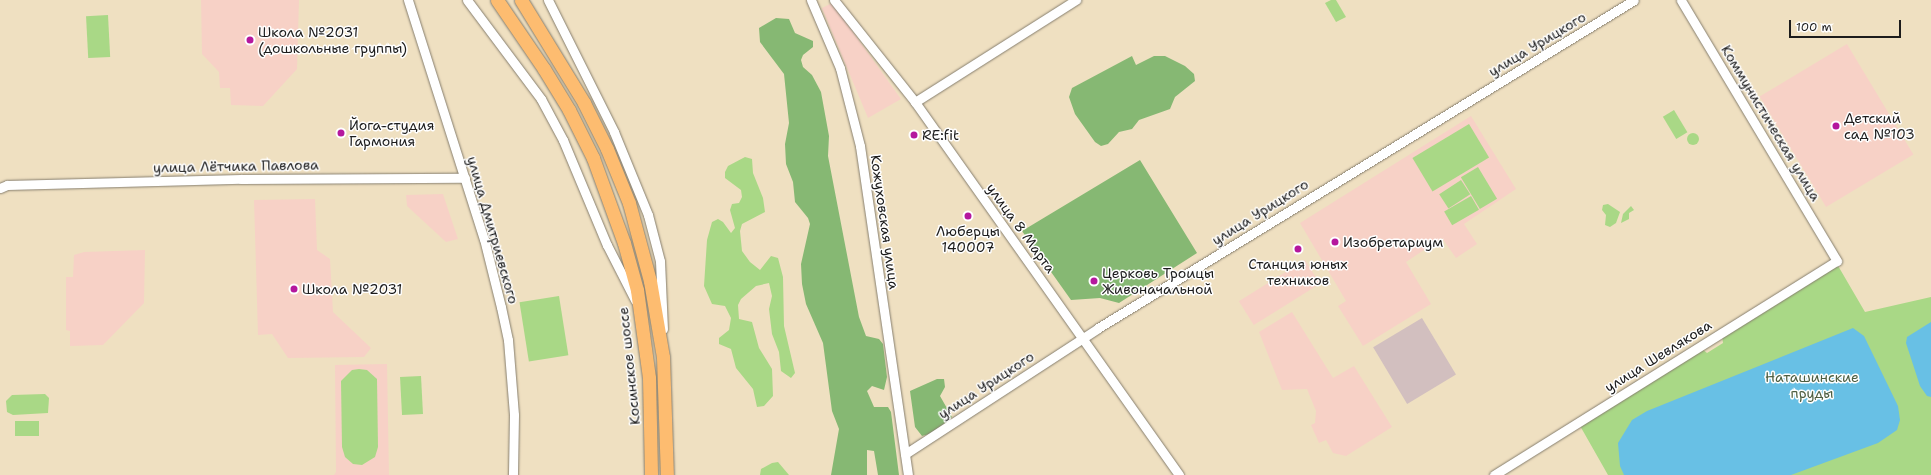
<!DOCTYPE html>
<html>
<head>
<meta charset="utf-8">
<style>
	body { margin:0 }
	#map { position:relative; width:1931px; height:475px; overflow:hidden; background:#efe0c1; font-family:"Shantell Sans",sans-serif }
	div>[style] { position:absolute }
	.built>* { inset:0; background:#f7d1c6; transform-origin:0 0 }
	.industrial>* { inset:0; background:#d2bfbf; transform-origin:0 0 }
	.green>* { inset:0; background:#a9d886; transform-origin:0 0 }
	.round { border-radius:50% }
	.forest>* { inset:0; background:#86b873 }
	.water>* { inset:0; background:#68c0e5 }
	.roads { filter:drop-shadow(0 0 1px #867e6e) drop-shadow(0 0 1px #867e6e) }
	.minor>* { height:9px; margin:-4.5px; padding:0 4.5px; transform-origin:4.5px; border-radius:4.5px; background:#fff }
	.highway>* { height:13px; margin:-6.5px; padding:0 6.5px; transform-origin:6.5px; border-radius:6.5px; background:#fdbc70 }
	.dots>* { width:11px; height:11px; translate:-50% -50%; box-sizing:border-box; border:2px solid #fff; border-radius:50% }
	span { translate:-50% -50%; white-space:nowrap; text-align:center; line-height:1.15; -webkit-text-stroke:3px #fff; paint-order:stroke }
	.poi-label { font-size:14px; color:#1c1c1c }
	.left { translate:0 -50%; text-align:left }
	.street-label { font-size:14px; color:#1c1c1c }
	.park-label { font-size:14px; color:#4d5e41 }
	.scale { position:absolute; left:1789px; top:20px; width:112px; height:18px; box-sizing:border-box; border:2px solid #1c1c1c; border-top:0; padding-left:5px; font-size:12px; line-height:14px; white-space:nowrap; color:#1c1c1c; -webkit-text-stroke:3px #fff; paint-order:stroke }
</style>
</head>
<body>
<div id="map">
	<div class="built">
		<i style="clip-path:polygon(201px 0,299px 0,297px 69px,263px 106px,231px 105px,230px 88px,220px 88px,219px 72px,202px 54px)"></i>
		<i style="clip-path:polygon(832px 3px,901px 99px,868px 118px,822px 8px)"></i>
		<i style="left:1847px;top:44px;width:129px;height:102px;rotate:59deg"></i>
		<i style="clip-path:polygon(1471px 116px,1516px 189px,1464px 224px,1477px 244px,1456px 258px,1442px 238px,1406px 262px,1431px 304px,1363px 346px,1338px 306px,1346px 301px,1300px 223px)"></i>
		<i style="clip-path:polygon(443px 194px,458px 239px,446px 242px,407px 206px,406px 195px)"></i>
		<i style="clip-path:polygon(315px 199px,317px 250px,330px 259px,333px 312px,371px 348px,364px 357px,288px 358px,272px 334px,258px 335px,254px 200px)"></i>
		<i style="clip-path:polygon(145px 250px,144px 303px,103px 345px,70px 346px,70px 331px,66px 330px,66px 277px,73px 277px,74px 255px,84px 252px)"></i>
		<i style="left:1305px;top:260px;width:28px;height:78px;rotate:58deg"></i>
		<i style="clip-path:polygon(1292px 312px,1333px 378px,1354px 366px,1392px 427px,1346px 456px,1333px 453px,1326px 440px,1319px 443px,1311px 425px,1315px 423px,1316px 411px,1307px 389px,1282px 390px,1259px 332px)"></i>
		<i style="clip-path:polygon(387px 364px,389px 475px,334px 475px,336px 472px,335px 365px)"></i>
	</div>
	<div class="industrial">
		<i style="left:1422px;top:318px;width:66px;height:57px;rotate:59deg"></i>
	</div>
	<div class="green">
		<i style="clip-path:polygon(1331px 0,1336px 0,1346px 17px,1336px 22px,1325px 3px)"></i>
		<i style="left:108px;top:15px;width:42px;height:22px;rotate:87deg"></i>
		<i style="left:1674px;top:110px;width:26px;height:13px;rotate:59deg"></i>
		<i style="left:1469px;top:124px;width:39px;height:66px;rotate:59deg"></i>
		<i class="round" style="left:1687px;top:133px;width:12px;height:12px"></i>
		<i style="clip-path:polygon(745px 157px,752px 159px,753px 173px,763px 198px,765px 212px,742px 224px,740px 231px,742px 251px,750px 262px,760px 270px,771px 256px,778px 258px,783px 277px,784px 326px,795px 373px,791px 378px,781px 371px,779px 352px,772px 334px,769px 309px,772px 296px,769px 283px,756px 286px,741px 299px,738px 305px,739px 319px,752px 322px,759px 348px,772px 369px,773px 396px,764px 406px,757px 407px,753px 389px,736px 368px,731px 349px,719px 344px,719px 338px,729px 330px,731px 318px,725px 306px,712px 304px,704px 286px,707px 240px,712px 222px,718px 219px,723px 222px,731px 233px,735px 228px,730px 210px,732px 204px,739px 203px,742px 197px,741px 190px,725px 178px,725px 172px,728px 166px)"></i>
		<i style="left:1478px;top:167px;width:37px;height:20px;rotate:59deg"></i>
		<i style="left:1461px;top:180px;width:17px;height:26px;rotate:57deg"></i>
		<i style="left:1471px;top:196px;width:16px;height:31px;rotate:60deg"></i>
		<i style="clip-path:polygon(1608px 204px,1620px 212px,1616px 223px,1610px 227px,1605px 225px,1606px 215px,1602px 210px,1603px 205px)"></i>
		<i style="clip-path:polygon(1631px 206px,1634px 210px,1629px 213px,1629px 219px,1621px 223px,1623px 214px)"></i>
		<i style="clip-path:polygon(1837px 264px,1865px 312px,1931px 297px,1931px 475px,1608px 475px,1579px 424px,1702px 349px,1707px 353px,1723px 343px,1722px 336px)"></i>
		<i style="left:559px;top:296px;width:60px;height:40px;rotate:81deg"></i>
		<i style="clip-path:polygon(359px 369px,367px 370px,377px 379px,378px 447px,375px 457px,362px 465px,353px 464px,345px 457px,342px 447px,341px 381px,352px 370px)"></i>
		<i style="left:421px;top:376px;width:38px;height:21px;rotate:87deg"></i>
		<i style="clip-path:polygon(45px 394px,49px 398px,48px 413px,13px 415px,7px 412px,6px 401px,12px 395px)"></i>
		<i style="left:15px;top:421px;width:24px;height:15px"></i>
		<i style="clip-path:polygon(778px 462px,789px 475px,760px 475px,761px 469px,772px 463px)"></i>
	</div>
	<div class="forest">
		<i style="clip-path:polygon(776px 18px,789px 19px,795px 33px,813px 41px,813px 47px,803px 55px,801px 60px,803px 67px,812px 75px,821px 92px,829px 136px,828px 156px,859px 317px,866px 336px,879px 339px,883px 344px,887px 377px,884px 390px,872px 386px,867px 391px,874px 407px,888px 407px,891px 412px,899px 475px,878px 475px,874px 451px,867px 450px,867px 475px,831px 475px,839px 429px,832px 411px,823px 343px,806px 304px,802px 284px,801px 264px,810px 224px,808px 218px,795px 202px,793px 182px,786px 164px,785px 144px,789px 123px,784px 74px,760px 42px,759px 28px)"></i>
		<i style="clip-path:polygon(1132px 56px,1136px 65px,1154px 56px,1165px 56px,1185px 66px,1194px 74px,1195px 81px,1175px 97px,1170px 109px,1139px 120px,1132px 129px,1119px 132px,1108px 144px,1101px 146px,1095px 142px,1075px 114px,1069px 97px,1072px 88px)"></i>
		<i style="clip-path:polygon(1140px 160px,1197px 253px,1119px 303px,1100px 298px,1071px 300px,1022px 231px)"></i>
		<i style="clip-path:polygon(937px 379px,944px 379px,945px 387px,940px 396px,952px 417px,933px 433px,922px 436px,915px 427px,910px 391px)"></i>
	</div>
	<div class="water">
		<i style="clip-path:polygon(1931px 322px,1931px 397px,1927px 396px,1920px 386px,1906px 343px,1907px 337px)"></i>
		<i style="clip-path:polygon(1853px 328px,1864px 336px,1898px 406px,1900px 420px,1897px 430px,1878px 443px,1791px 475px,1624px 475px,1620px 466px,1618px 443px,1632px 420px,1647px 411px)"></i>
	</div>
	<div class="roads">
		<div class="minor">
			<i style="left:408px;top:0;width:251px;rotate:72.4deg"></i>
			<i style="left:484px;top:239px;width:70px;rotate:76deg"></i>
			<i style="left:501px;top:307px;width:34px;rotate:78deg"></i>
			<i style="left:508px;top:340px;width:75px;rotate:85.4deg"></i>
			<i style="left:514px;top:415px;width:60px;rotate:91deg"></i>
			<i style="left:467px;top:0;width:124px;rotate:53.2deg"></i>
			<i style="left:541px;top:99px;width:47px;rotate:61.8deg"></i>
			<i style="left:563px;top:140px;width:114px;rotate:67.3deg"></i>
			<i style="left:607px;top:245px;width:62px;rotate:63deg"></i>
			<i style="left:548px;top:0;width:148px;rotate:63.4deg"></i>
			<i style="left:614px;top:132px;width:90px;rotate:67.7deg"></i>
			<i style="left:648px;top:215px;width:48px;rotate:75.4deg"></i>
			<i style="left:660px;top:261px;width:68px;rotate:87.5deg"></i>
			<i style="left:811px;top:0;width:74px;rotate:66.9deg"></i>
			<i style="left:840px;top:68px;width:81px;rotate:75.6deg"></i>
			<i style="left:860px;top:146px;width:332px;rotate:81.7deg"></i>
			<i style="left:834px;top:0;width:130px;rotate:51.5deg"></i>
			<i style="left:915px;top:102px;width:457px;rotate:54.7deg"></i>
			<i style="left:915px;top:102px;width:191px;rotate:-32.4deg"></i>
			<i style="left:0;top:188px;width:8px;rotate:-23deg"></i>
			<i style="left:7px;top:185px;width:234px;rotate:-1.5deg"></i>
			<i style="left:241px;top:179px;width:224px;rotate:-0.3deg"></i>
			<i style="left:905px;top:454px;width:230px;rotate:-33.1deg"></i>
			<i style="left:1098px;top:328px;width:628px;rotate:-31.46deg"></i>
			<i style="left:1494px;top:475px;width:404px;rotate:-32deg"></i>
			<i style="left:1837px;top:261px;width:304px;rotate:-120.9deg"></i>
		</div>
		<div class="highway">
			<i style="left:497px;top:0;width:83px;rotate:55.7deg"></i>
			<i style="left:544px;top:69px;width:48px;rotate:58.6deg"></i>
			<i style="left:569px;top:110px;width:54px;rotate:63.4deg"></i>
			<i style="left:593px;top:158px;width:90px;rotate:70deg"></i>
			<i style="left:624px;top:243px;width:49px;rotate:74.5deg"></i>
			<i style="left:637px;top:290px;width:89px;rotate:82.2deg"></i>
			<i style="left:649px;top:378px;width:97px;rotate:88.8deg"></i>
			<i style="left:521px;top:0;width:121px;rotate:58.5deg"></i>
			<i style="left:584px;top:103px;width:51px;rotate:63.4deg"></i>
			<i style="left:607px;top:149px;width:58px;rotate:67.8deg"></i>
			<i style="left:629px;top:203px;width:81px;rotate:74.9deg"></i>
			<i style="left:650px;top:281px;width:77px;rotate:80.3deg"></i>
			<i style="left:663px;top:357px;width:118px;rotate:88.1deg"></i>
		</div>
	</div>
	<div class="dots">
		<i style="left:250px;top:40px;background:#b5179e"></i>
		<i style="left:1836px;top:126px;background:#b5179e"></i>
		<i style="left:341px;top:133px;background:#b5179e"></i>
		<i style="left:914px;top:135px;background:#b5179e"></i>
		<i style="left:968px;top:216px;background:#b5179e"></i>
		<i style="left:1335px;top:242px;background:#b5179e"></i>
		<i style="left:1298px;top:249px;background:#b5179e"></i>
		<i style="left:1094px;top:281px;background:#b5179e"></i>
		<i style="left:294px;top:289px;background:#b5179e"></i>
	</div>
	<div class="poi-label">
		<span class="left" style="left:258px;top:40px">Школа №2031<br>(дошкольные группы)</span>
		<span class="left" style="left:1844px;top:126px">Детский<br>сад №103</span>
		<span class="left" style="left:349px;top:133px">Йога-студия<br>Гармония</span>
		<span class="left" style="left:922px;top:135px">RE:fit</span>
		<span style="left:968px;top:239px">Люберцы<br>140007</span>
		<span class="left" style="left:1343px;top:242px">Изобретариум</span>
		<span style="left:1298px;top:272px">Станция юных<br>техников</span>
		<span class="left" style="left:1102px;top:281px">Церковь Троицы<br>Живоначальной</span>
		<span class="left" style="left:302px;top:289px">Школа №2031</span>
	</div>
	<div class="street-label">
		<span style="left:1537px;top:44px;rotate:-31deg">улица Урицкого</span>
		<span style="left:1771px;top:123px;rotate:59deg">Коммунистическая улица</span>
		<span style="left:236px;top:166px;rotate:-1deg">улица Лётчика Павлова</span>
		<span style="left:1260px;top:212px;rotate:-32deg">улица Урицкого</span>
		<span style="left:885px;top:222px;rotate:82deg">Кожуховская улица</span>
		<span style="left:1021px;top:228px;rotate:54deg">улица 8 Марта</span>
		<span style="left:493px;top:230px;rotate:74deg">улица Дмитриевского</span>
		<span style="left:1658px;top:356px;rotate:-32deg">улица Шевлякова</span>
		<span style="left:629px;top:366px;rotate:-96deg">Косинское шоссе</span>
		<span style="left:986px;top:385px;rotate:-33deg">улица Урицкого</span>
	</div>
	<div class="park-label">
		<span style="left:1812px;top:385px">Наташинские<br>пруды</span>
	</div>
	<div class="scale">100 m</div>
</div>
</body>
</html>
